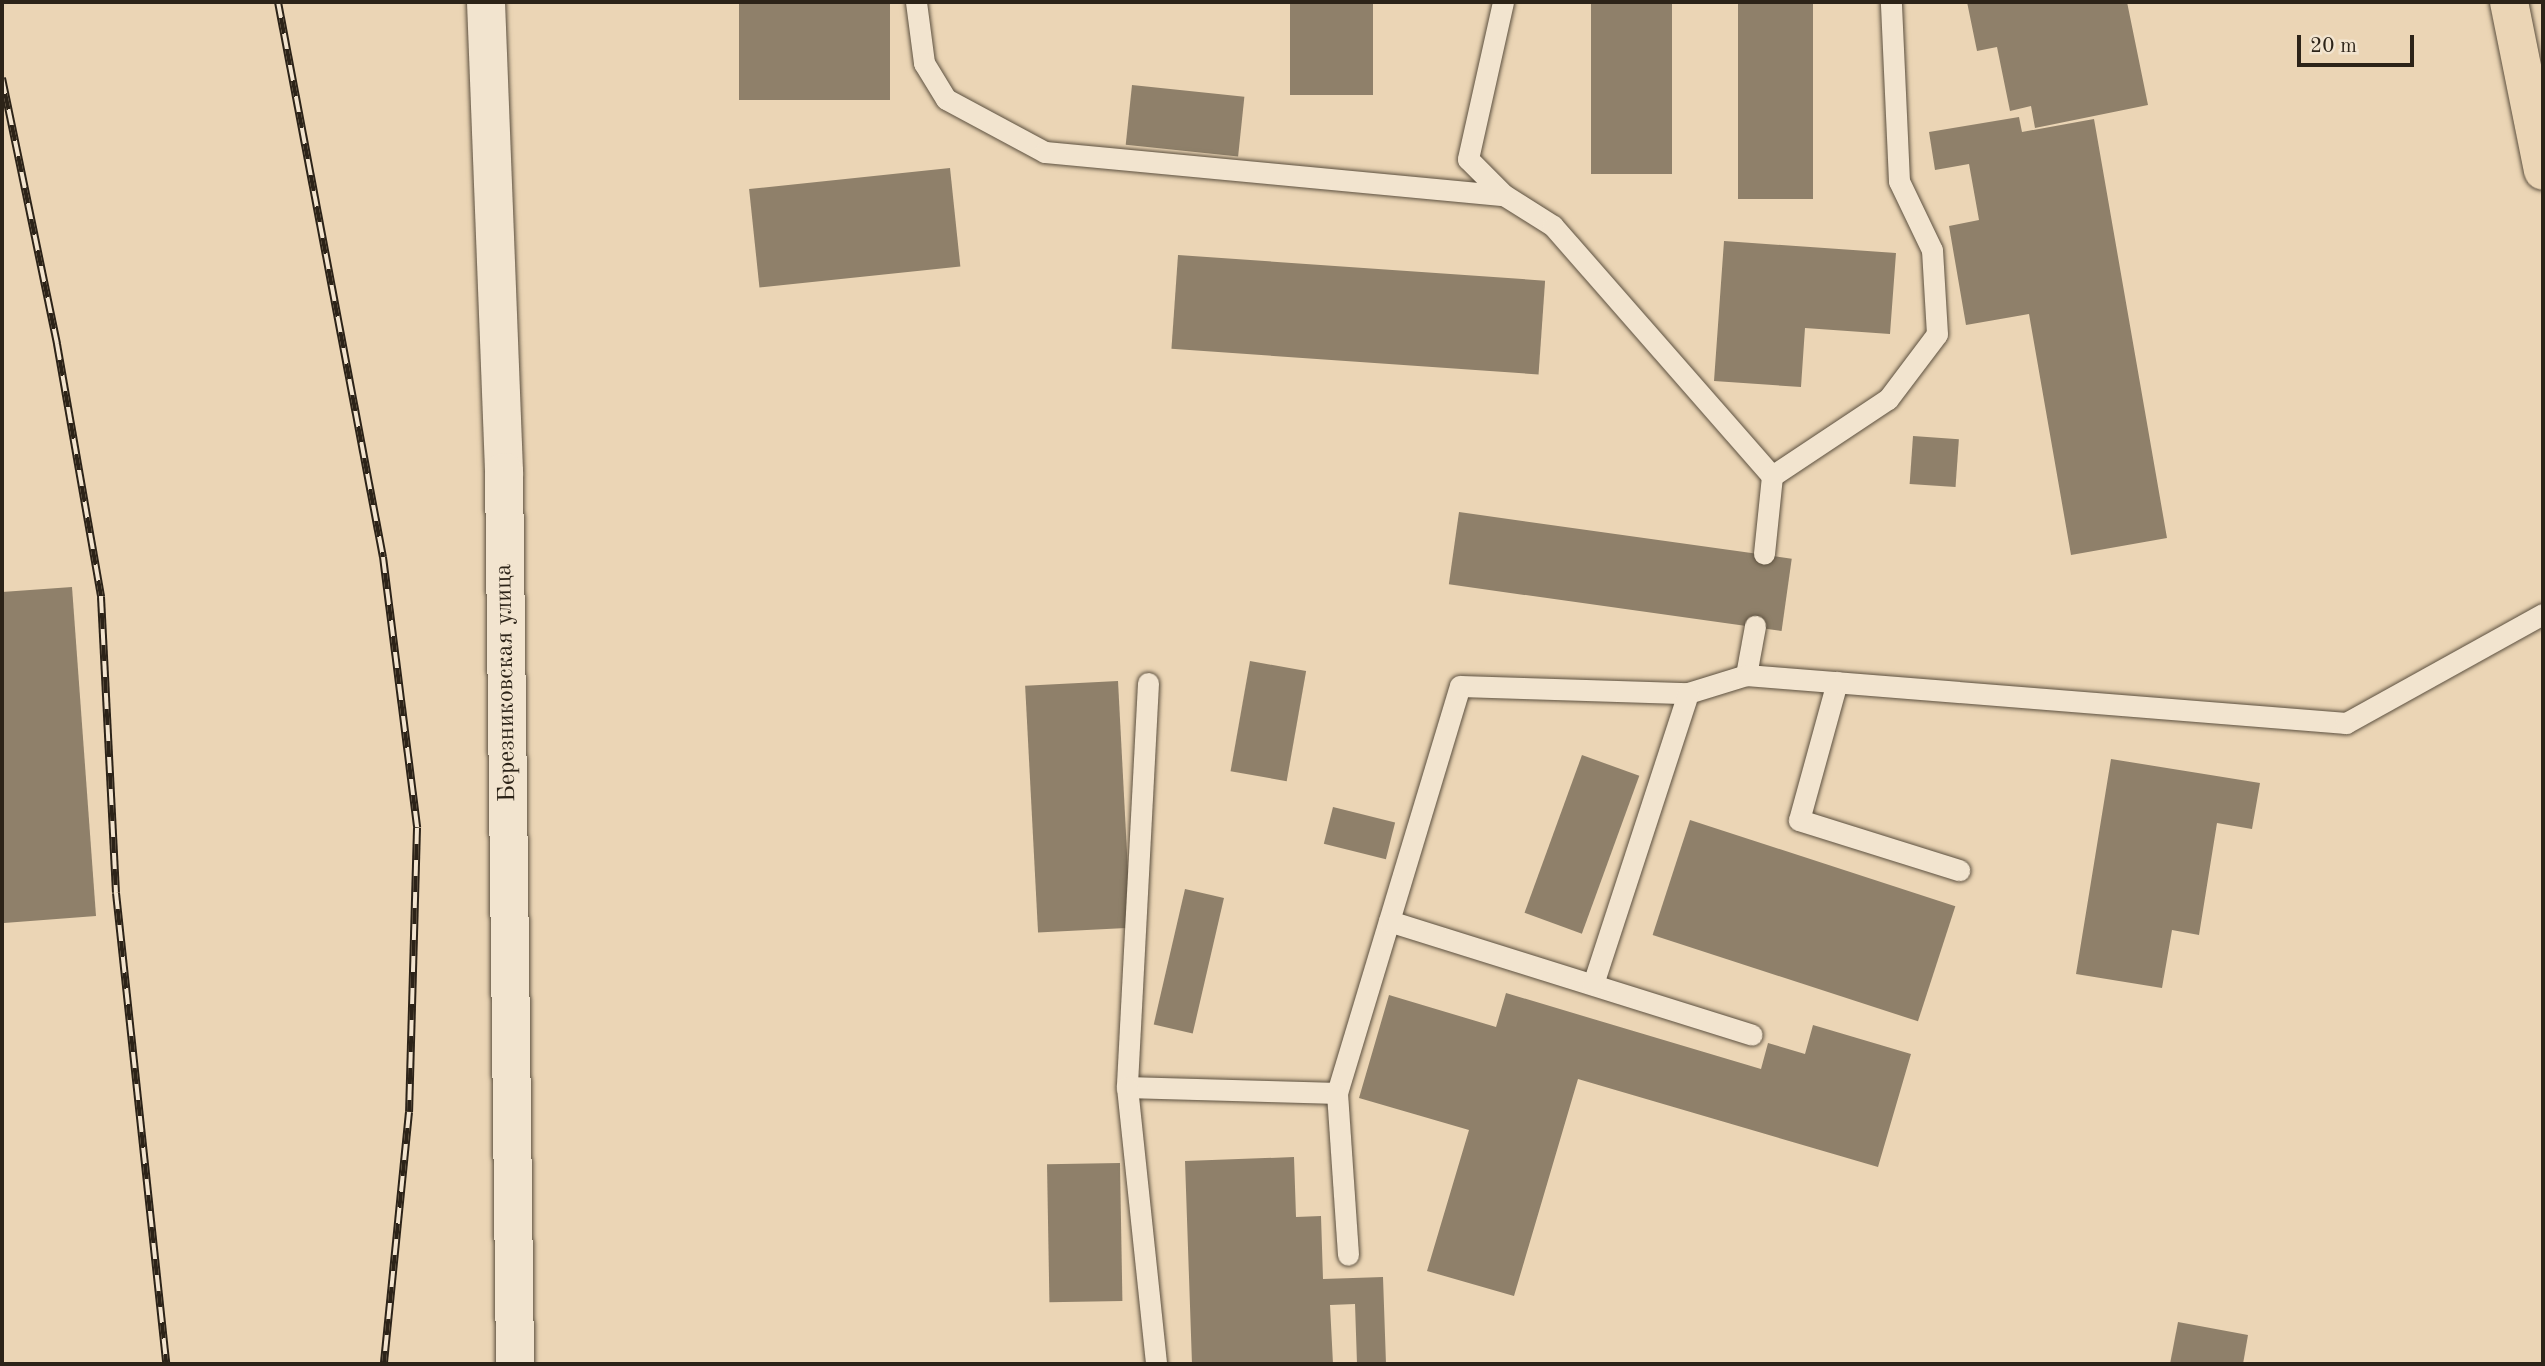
<!DOCTYPE html>
<html>
<head>
<meta charset="utf-8">
<style>
	body { margin:0 }
	#map { position:relative; width:2545px; height:1366px; overflow:hidden; background:#ebd5b5; font-family:"Old Standard TT",serif }
	div>[style] { position:absolute }
	.building>* { inset:0; background:#8f806a; transform-origin:0 0 }
	.roads { filter:drop-shadow(0 0 2px #5c503f) drop-shadow(0 0 2px #5c503f) }
	.service>* { height:21px; margin:-10.5px; padding:0 10.5px; transform-origin:10.5px; border-radius:10.5px; background:#f2e4cf }
	.tertiary>* { height:38px; margin:-19px; padding:0 19px; transform-origin:19px; border-radius:19px; background:#f2e4cf }
	.primary>* { height:38px; margin:-19px; padding:0 19px; transform-origin:19px; border-radius:19px; background:#ebd5b5 }
	.rail>* { height:8px; margin-top:-4px; transform-origin:0; background:repeating-linear-gradient(90deg,#f2e4cf 0 16px,#2c2318 0 32px); box-sizing:border-box; border-block:2px solid #2c2318 }
	span { translate:-50% -50%; white-space:nowrap; text-align:center; line-height:1.15; -webkit-text-stroke:7px #f2e4cf; paint-order:stroke }
	.street-label { font-size:24px; color:#2c2318 }
	.frame { position:absolute; inset:0; border:4px solid #2c2318; pointer-events:none }
	.scale { position:absolute; left:2297px; top:35px; width:117px; height:32px; box-sizing:border-box; border:4px solid #2c2318; border-top:0; padding-left:9px; font-size:21px; line-height:24px; white-space:nowrap; color:#2c2318; -webkit-text-stroke:5px #f2e4cf; paint-order:stroke }
</style>
</head>
<body>
<div id="map">
	<div class="building">
		<i style="left:739px;top:2px;width:151px;height:98px"></i>
		<i style="left:1290px;top:2px;width:83px;height:93px"></i>
		<i style="left:1591px;top:2px;width:81px;height:172px"></i>
		<i style="left:1738px;top:2px;width:75px;height:197px"></i>
		<i style="clip-path:polygon(1967px 2px,2127px 2px,2148px 105px,2035px 128px,2031px 106px,2010px 111px,1997px 47px,1977px 51px)"></i>
		<i style="left:1132px;top:85px;width:113px;height:60px;rotate:6deg"></i>
		<i style="clip-path:polygon(2019px 117px,2022px 132px,2094px 119px,2167px 538px,2071px 555px,2029px 314px,1966px 325px,1949px 226px,1979px 220px,1969px 164px,1935px 170px,1929px 132px)"></i>
		<i style="left:950px;top:168px;width:99px;height:202px;rotate:84deg"></i>
		<i style="clip-path:polygon(1724px 241px,1896px 253px,1890px 334px,1805px 328px,1801px 387px,1714px 381px)"></i>
		<i style="left:1178px;top:255px;width:368px;height:94px;rotate:4deg"></i>
		<i style="left:1913px;top:436px;width:46px;height:48px;rotate:4deg"></i>
		<i style="left:1459px;top:512px;width:336px;height:73px;rotate:8deg"></i>
		<i style="clip-path:polygon(72px 587px,96px 916px,4px 923px,2px 592px)"></i>
		<i style="left:1250px;top:661px;width:57px;height:112px;rotate:10deg"></i>
		<i style="left:1118px;top:681px;width:247px;height:93px;rotate:87deg"></i>
		<i style="left:1582px;top:755px;width:61px;height:168px;rotate:20deg"></i>
		<i style="clip-path:polygon(2111px 759px,2260px 783px,2252px 829px,2217px 823px,2199px 935px,2172px 930px,2162px 988px,2076px 974px)"></i>
		<i style="left:1333px;top:807px;width:64px;height:38px;rotate:14deg"></i>
		<i style="left:1690px;top:820px;width:279px;height:121px;rotate:18deg"></i>
		<i style="left:1185px;top:889px;width:40px;height:139px;rotate:13deg"></i>
		<i style="clip-path:polygon(1506px 993px,1761px 1069px,1768px 1043px,1805px 1054px,1813px 1025px,1911px 1054px,1878px 1167px,1578px 1079px,1514px 1296px,1427px 1271px,1469px 1130px,1359px 1098px,1389px 995px,1496px 1027px)"></i>
		<i style="clip-path:polygon(1294px 1157px,1296px 1217px,1321px 1216px,1323px 1279px,1383px 1277px,1386px 1364px,1357px 1364px,1355px 1304px,1330px 1305px,1333px 1364px,1192px 1364px,1185px 1161px)"></i>
		<i style="left:1120px;top:1163px;width:138px;height:73px;rotate:89deg"></i>
		<i style="clip-path:polygon(2178px 1322px,2248px 1335px,2243px 1364px,2170px 1364px)"></i>
	</div>
	<div class="roads">
		<div class="service">
			<i style="left:916px;top:2px;width:62px;rotate:82.5deg"></i>
			<i style="left:924px;top:63px;width:42px;rotate:58.6deg"></i>
			<i style="left:946px;top:99px;width:112px;rotate:28.2deg"></i>
			<i style="left:1045px;top:152px;width:461px;rotate:5.4deg"></i>
			<i style="left:1503px;top:2px;width:161px;rotate:102.6deg"></i>
			<i style="left:1468px;top:159px;width:51px;rotate:45deg"></i>
			<i style="left:1504px;top:195px;width:58px;rotate:32.3deg"></i>
			<i style="left:1553px;top:226px;width:332px;rotate:48.8deg"></i>
			<i style="left:1772px;top:476px;width:78px;rotate:95.9deg"></i>
			<i style="left:1772px;top:476px;width:139px;rotate:-33.6deg"></i>
			<i style="left:1888px;top:399px;width:81px;rotate:-53deg"></i>
			<i style="left:1937px;top:334px;width:84px;rotate:-93.4deg"></i>
			<i style="left:1932px;top:250px;width:76px;rotate:-115.6deg"></i>
			<i style="left:1899px;top:181px;width:179px;rotate:-92.6deg"></i>
			<i style="left:1746px;top:675px;width:50px;rotate:-79.6deg"></i>
			<i style="left:1837px;top:682px;width:143px;rotate:105.4deg"></i>
			<i style="left:1799px;top:820px;width:168px;rotate:17.4deg"></i>
			<i style="left:1148px;top:683px;width:405px;rotate:93deg"></i>
			<i style="left:1127px;top:1087px;width:210px;rotate:1.6deg"></i>
			<i style="left:1337px;top:1093px;width:425px;rotate:-73.2deg"></i>
			<i style="left:1460px;top:686px;width:228px;rotate:1.8deg"></i>
			<i style="left:1688px;top:693px;width:61px;rotate:-17.2deg"></i>
			<i style="left:1746px;top:675px;width:602px;rotate:4.57deg"></i>
			<i style="left:2346px;top:723px;width:225px;rotate:-29deg"></i>
			<i style="left:1389px;top:921px;width:380px;rotate:17.4deg"></i>
			<i style="left:1593px;top:984px;width:306px;rotate:-71.9deg"></i>
			<i style="left:1127px;top:1087px;width:279px;rotate:84deg"></i>
			<i style="left:1337px;top:1093px;width:162px;rotate:86.1deg"></i>
		</div>
		<div class="tertiary">
			<i style="left:486px;top:2px;width:470px;rotate:87.8deg"></i>
			<i style="left:504px;top:472px;width:892px;rotate:89.29deg"></i>
		</div>
		<div class="primary">
			<i style="left:2509px;top:2px;width:172px;rotate:78.6deg"></i>
		</div>
	</div>
	<div class="rail">
		<i style="left:278px;top:2px;width:565px;rotate:79.29deg"></i>
		<i style="left:383px;top:557px;width:273px;rotate:82.8deg"></i>
		<i style="left:417px;top:828px;width:284px;rotate:91.6deg"></i>
		<i style="left:409px;top:1112px;width:253px;rotate:95.7deg"></i>
		<i style="left:2px;top:78px;width:272px;rotate:78.3deg"></i>
		<i style="left:57px;top:344px;width:257px;rotate:80.1deg"></i>
		<i style="left:101px;top:597px;width:296px;rotate:87.1deg"></i>
		<i style="left:116px;top:893px;width:474px;rotate:83.9deg"></i>
	</div>
	<div class="street-label">
		<span style="left:507px;top:683px;rotate:-91deg">Березниковская улица</span>
	</div>
	<div class="frame"></div>
	<div class="scale">20 m</div>
</div>
</body>
</html>
